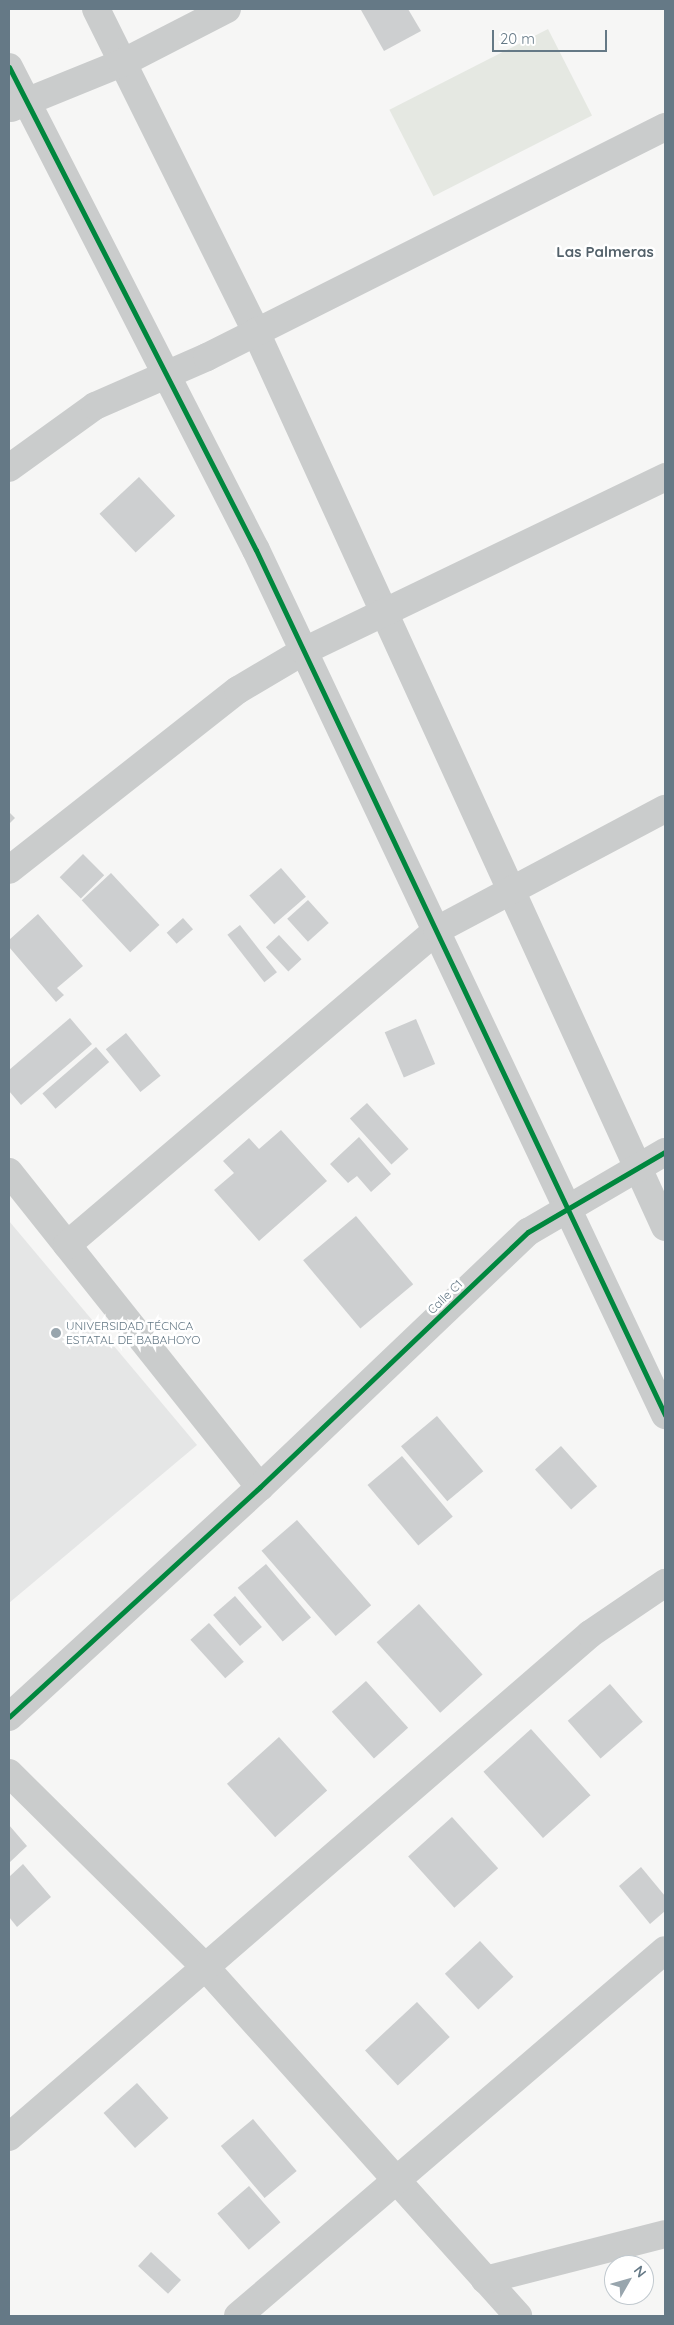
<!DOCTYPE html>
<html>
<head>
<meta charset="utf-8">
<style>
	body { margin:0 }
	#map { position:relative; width:674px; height:2325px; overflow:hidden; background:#f6f6f5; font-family:Quicksand,sans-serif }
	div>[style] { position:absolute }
	.built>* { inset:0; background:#e5e6e6 }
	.green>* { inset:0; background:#e5e8e2; transform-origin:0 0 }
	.building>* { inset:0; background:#cdcfd0; transform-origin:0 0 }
	.minor>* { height:28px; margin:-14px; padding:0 14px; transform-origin:14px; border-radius:14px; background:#cacccc }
	.cycleway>* { height:5px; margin:-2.5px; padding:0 2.5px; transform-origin:2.5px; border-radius:2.5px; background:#00873e }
	.dots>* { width:14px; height:14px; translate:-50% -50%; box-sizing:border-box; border:2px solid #fff; border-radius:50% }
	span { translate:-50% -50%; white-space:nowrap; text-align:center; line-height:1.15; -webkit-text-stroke:5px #fff; paint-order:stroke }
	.street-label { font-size:12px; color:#657986 }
	.poi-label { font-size:12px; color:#657986 }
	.left { translate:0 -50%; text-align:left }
	.quarter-label { font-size:15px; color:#53616a; font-weight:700 }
	.frame { position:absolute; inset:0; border:10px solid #657986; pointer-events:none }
	.north { position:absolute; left:604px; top:2255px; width:50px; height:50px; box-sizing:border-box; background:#fff; border:1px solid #c1c9cf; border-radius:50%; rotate:52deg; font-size:14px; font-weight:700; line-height:20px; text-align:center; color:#657986 }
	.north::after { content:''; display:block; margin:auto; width:18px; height:22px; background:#98a5ad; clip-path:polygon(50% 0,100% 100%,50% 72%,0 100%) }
	.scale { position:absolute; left:492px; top:30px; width:115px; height:22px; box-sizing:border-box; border:2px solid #657986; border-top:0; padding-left:6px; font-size:15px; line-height:18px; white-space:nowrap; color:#657986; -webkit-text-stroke:4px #fff; paint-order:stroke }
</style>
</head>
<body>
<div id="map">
	<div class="built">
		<i style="clip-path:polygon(9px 1221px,197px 1445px,9px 1603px)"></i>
	</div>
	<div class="green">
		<i style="left:548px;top:29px;width:97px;height:178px;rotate:63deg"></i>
	</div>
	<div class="building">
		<i style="clip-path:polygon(408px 9px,421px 31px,384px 51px,361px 10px)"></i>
		<i style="left:139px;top:477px;width:53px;height:54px;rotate:47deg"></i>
		<i style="clip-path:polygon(9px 812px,15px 818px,9px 824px)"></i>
		<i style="left:83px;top:854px;width:30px;height:33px;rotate:45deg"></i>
		<i style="left:281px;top:868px;width:38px;height:42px;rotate:49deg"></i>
		<i style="left:111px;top:873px;width:71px;height:40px;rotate:47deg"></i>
		<i style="left:308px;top:900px;width:31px;height:28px;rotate:48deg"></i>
		<i style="clip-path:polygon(38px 914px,83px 966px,57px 988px,64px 995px,56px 1002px,9px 947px,9px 940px)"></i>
		<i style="left:183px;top:918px;width:15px;height:22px;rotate:48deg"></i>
		<i style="left:240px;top:925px;width:60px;height:16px;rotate:52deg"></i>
		<i style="left:279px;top:935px;width:33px;height:18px;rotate:47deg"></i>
		<i style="clip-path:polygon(70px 1018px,92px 1044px,21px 1105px,9px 1091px,9px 1070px)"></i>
		<i style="left:416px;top:1019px;width:49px;height:34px;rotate:67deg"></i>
		<i style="left:126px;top:1033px;width:55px;height:26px;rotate:51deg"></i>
		<i style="left:96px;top:1047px;width:20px;height:71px;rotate:49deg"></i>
		<i style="left:367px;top:1103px;width:62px;height:23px;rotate:48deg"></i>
		<i style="clip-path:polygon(281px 1130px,327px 1181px,259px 1241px,214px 1190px,234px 1173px,223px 1161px,249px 1138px,259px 1149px)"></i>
		<i style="clip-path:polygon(359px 1137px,391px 1174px,371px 1192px,357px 1176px,348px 1183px,330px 1164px)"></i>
		<i style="left:356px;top:1216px;width:89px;height:69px;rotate:50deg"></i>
		<i style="left:437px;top:1416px;width:72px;height:47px;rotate:50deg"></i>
		<i style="left:561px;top:1446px;width:54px;height:35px;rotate:48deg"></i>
		<i style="left:402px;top:1456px;width:79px;height:45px;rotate:50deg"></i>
		<i style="left:297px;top:1520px;width:113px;height:47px;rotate:49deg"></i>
		<i style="left:266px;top:1564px;width:70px;height:37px;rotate:50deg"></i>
		<i style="left:235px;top:1596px;width:41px;height:29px;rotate:49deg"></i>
		<i style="left:419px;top:1604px;width:95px;height:57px;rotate:48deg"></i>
		<i style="left:209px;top:1623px;width:52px;height:25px;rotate:48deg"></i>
		<i style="left:366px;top:1681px;width:63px;height:46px;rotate:48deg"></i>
		<i style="left:610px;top:1684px;width:50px;height:56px;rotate:49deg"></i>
		<i style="left:531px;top:1729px;width:89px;height:64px;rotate:48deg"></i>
		<i style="left:279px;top:1737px;width:72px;height:70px;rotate:48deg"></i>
		<i style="left:452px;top:1817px;width:69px;height:59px;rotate:48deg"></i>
		<i style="clip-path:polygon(9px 1825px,27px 1846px,9px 1863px)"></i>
		<i style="clip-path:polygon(23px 1864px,51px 1897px,17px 1927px,9px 1917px,9px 1877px)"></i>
		<i style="clip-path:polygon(641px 1867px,665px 1896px,665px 1911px,650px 1924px,619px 1886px)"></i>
		<i style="left:480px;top:1941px;width:49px;height:48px;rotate:47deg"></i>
		<i style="left:417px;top:2002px;width:48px;height:71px;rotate:47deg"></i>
		<i style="left:137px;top:2083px;width:47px;height:45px;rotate:48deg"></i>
		<i style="left:253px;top:2119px;width:68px;height:42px;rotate:50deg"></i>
		<i style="left:249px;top:2186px;width:48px;height:42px;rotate:49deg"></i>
		<i style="left:151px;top:2252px;width:41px;height:19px;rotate:43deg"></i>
	</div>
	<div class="minor">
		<i style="left:96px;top:9px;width:360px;rotate:63.6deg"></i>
		<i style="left:256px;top:332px;width:984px;rotate:65.44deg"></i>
		<i style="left:9px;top:67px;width:542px;rotate:62.92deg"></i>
		<i style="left:256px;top:550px;width:957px;rotate:64.69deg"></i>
		<i style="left:11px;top:108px;width:120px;rotate:-22.1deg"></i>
		<i style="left:122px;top:63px;width:118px;rotate:-27.2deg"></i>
		<i style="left:9px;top:468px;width:106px;rotate:-35.8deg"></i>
		<i style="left:95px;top:406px;width:122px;rotate:-23.6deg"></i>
		<i style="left:207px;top:357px;width:513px;rotate:-26.67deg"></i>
		<i style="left:9px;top:870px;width:291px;rotate:-38.2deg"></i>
		<i style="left:238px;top:690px;width:77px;rotate:-30.6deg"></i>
		<i style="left:304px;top:651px;width:401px;rotate:-25.7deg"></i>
		<i style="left:9px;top:1172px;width:403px;rotate:51.5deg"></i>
		<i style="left:67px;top:1245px;width:486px;rotate:-40.4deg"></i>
		<i style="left:437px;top:930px;width:258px;rotate:-28deg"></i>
		<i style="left:9px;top:1717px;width:340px;rotate:-42.5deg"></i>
		<i style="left:260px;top:1487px;width:370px;rotate:-43.6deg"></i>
		<i style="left:528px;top:1232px;width:159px;rotate:-30.3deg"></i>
		<i style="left:9px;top:1773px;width:279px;rotate:44.7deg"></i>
		<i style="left:207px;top:1969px;width:466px;rotate:48.1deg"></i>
		<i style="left:9px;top:2137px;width:768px;rotate:-40.88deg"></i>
		<i style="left:590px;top:1634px;width:91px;rotate:-34.2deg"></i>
		<i style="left:485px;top:2280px;width:186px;rotate:-14.3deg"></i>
		<i style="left:238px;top:2316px;width:562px;rotate:-40.6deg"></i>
	</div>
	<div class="cycleway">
		<i style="left:9px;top:67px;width:542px;rotate:62.92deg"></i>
		<i style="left:256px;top:550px;width:957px;rotate:64.69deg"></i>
		<i style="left:9px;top:1717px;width:340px;rotate:-42.5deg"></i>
		<i style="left:260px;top:1487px;width:370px;rotate:-43.6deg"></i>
		<i style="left:528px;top:1232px;width:159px;rotate:-30.3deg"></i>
	</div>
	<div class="dots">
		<i style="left:56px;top:1333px;background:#98a5ad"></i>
	</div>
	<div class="street-label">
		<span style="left:445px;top:1297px;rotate:-44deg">Calle C1</span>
	</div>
	<div class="poi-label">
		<span class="left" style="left:66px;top:1333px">UNIVERSIDAD TÉCNCA<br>ESTATAL DE BABAHOYO</span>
	</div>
	<div class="quarter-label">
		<span style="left:605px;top:252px">Las Palmeras</span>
	</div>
	<div class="frame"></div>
	<div class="north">N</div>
	<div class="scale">20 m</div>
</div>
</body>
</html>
